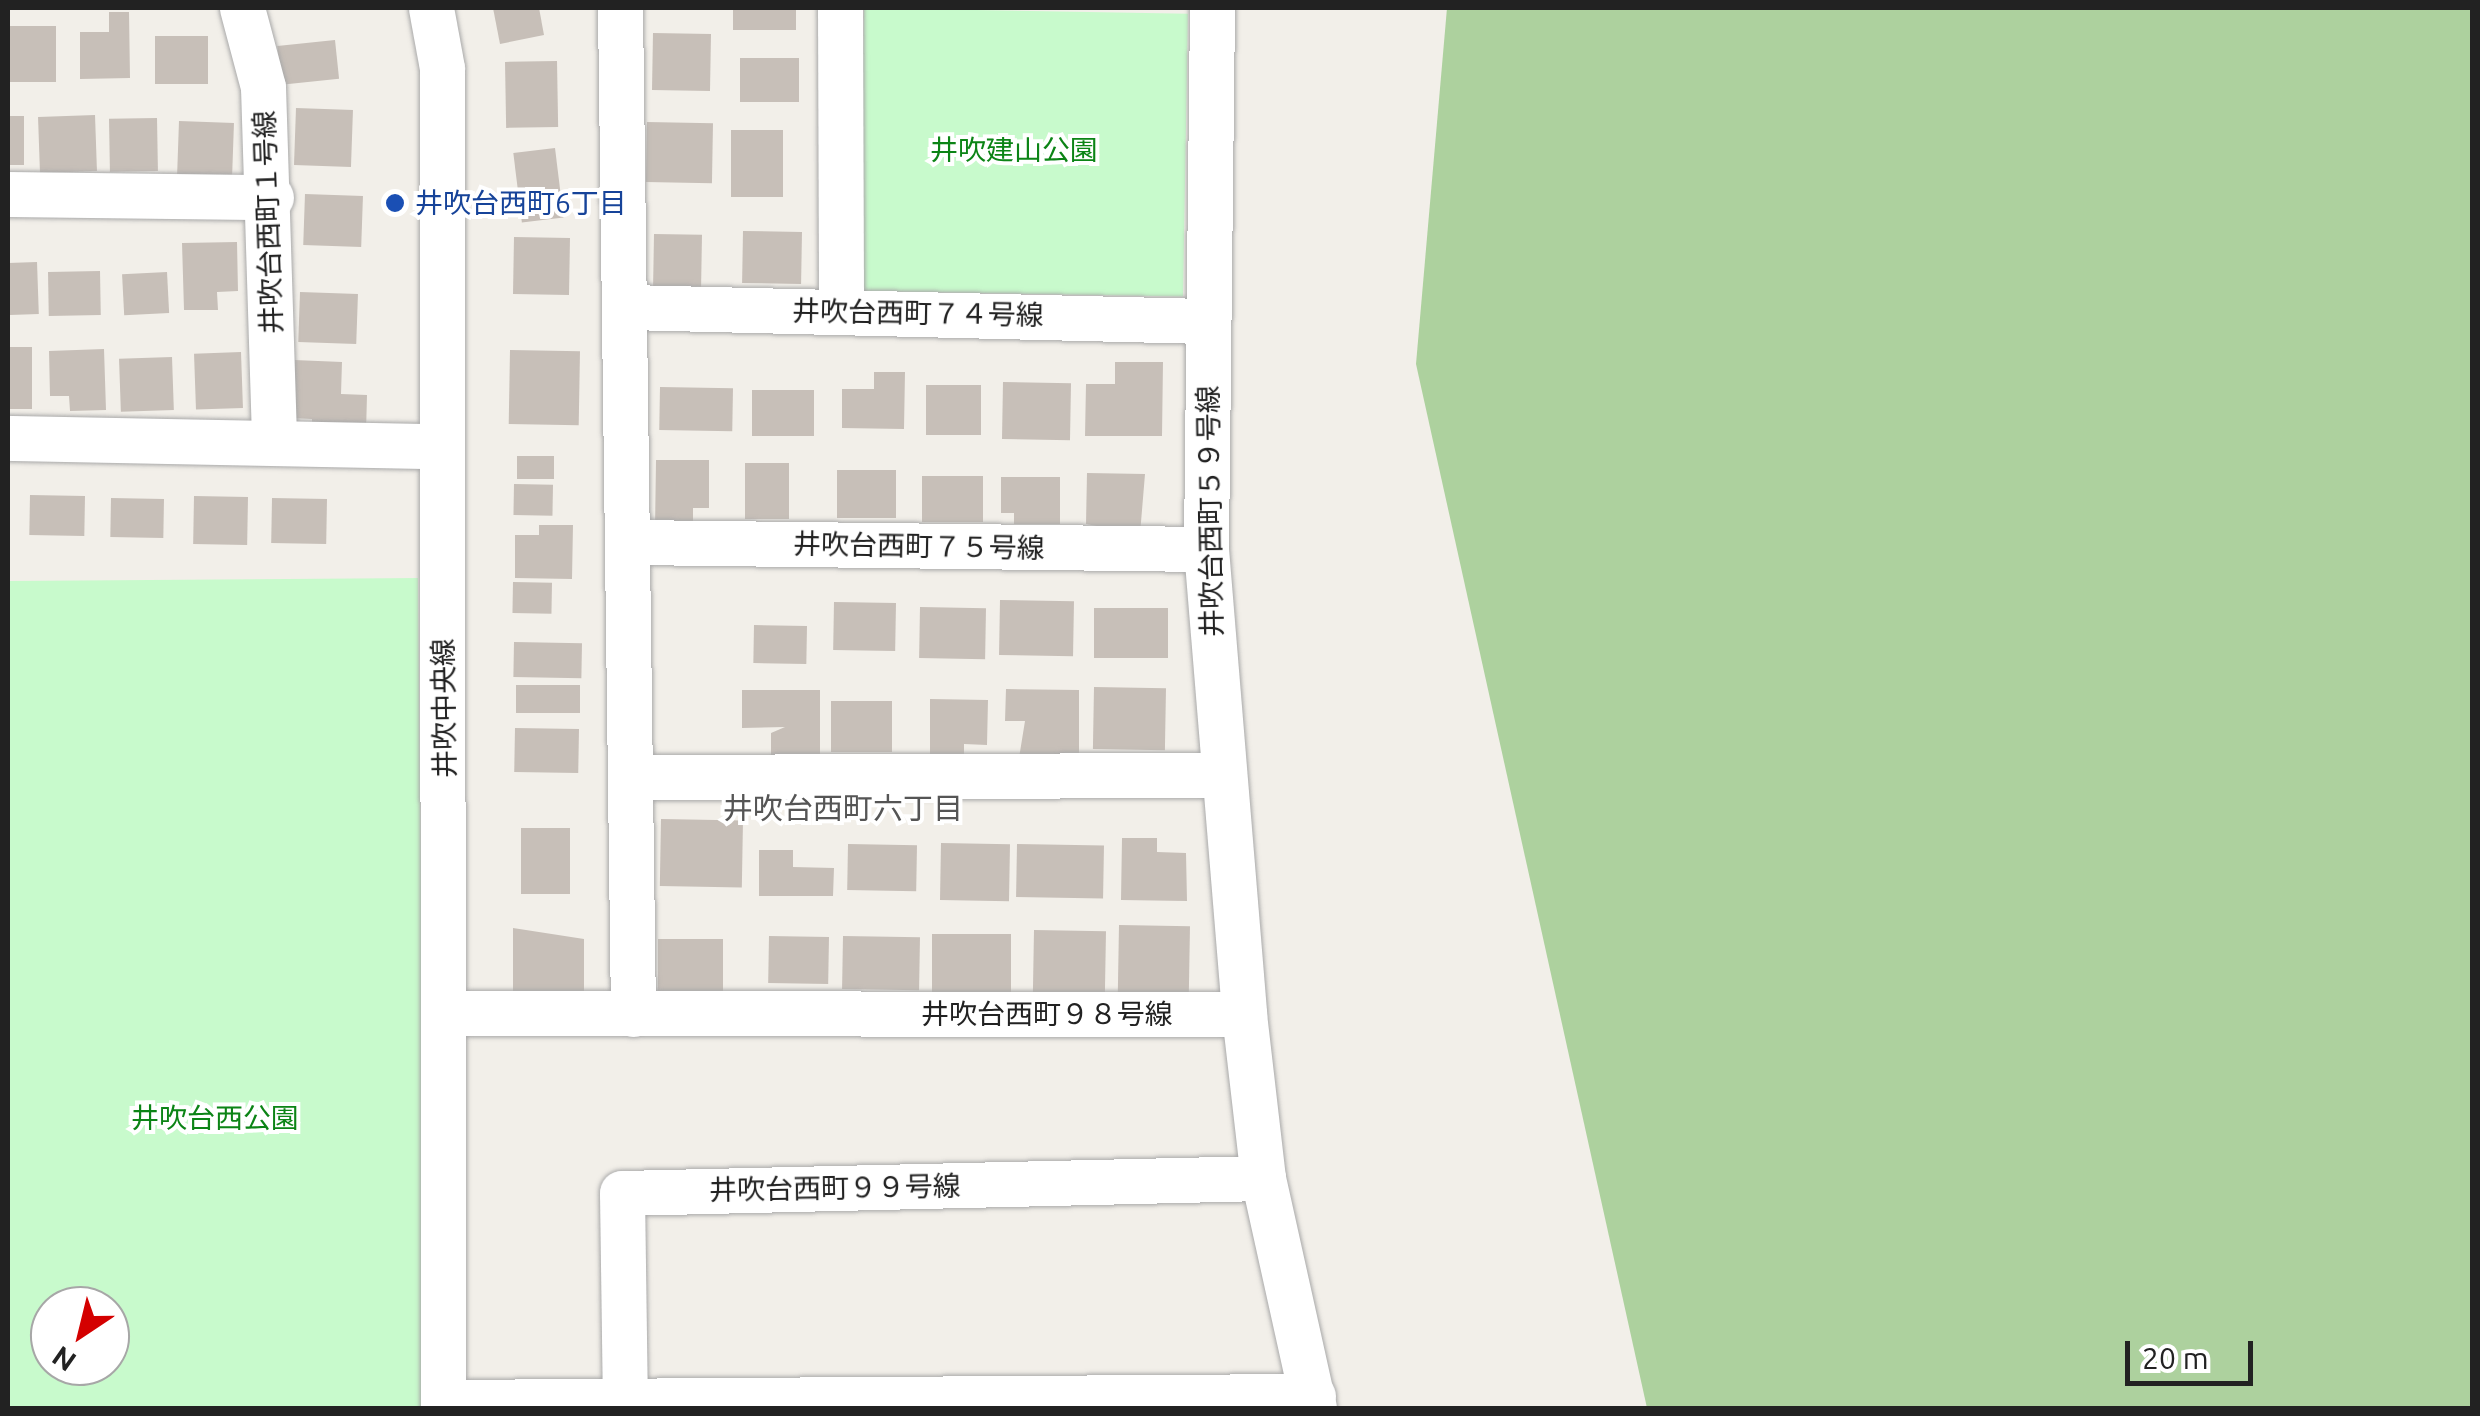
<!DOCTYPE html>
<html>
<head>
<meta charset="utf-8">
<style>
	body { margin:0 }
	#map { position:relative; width:2480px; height:1416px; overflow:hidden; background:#f2efe9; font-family:Ubuntu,"Noto Sans JP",sans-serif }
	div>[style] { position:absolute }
	.forest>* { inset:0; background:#add19e }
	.park>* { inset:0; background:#c8facc; transform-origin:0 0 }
	.building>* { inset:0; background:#c7bfb8; transform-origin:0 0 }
	.roads { filter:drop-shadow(0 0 2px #a9a9a9) drop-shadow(0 0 2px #a9a9a9) }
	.minor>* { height:45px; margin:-22.5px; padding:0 22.5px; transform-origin:22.5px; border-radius:22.5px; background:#fff }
	.dots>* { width:28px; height:28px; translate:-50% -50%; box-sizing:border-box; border:5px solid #fff; border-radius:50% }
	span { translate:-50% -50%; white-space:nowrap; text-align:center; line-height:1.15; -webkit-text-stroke:8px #fff; paint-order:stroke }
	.park-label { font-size:28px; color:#0c8416 }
	.transit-label { font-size:28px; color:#164399 }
	.left { translate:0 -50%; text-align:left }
	.street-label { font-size:28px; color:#222 }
	.neighbourhood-label { font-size:30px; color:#555 }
	.frame { position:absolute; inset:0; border:10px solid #222; pointer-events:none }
	.north { position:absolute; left:30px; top:1286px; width:100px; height:100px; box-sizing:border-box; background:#fff; border:2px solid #a7a7a7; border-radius:50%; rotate:215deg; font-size:28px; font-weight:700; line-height:40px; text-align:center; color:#222 }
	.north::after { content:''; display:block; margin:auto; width:35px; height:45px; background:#d40000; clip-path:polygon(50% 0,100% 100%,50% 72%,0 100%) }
	.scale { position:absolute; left:2125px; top:1341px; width:128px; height:45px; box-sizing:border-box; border:5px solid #222; border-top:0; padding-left:12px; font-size:30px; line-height:35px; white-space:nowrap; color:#222; -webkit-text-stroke:8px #fff; paint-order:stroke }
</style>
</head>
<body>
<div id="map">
	<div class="forest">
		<i style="clip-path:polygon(1447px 8px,2472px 8px,2472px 1408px,1647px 1408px,1416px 364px)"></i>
	</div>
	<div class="park">
		<i style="left:864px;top:8px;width:324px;height:283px;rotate:1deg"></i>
		<i style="clip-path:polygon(evenodd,418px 578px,426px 1408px,8px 1408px,8px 581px,418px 578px,50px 1306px,110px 1306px,110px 1366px,50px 1366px,50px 1306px)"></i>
	</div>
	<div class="building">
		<i style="clip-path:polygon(493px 8px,539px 8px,544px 35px,500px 44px)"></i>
		<i style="left:733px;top:8px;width:63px;height:22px"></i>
		<i style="clip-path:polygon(109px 12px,129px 12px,130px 78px,80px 79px,80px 32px,109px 32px)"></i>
		<i style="left:8px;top:26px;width:48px;height:56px"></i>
		<i style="left:653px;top:33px;width:58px;height:57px;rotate:1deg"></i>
		<i style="left:208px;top:36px;width:48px;height:53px;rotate:90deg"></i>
		<i style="left:335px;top:40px;width:39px;height:58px;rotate:84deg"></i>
		<i style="left:740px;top:58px;width:59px;height:44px"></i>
		<i style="left:557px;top:61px;width:66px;height:52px;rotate:89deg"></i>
		<i style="left:296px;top:108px;width:57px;height:57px;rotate:2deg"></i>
		<i style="left:95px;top:115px;width:56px;height:57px;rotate:88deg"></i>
		<i style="left:8px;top:116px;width:16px;height:49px"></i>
		<i style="left:157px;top:118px;width:53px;height:48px;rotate:89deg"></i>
		<i style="left:179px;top:121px;width:55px;height:53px;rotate:2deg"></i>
		<i style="left:647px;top:122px;width:66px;height:60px;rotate:1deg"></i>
		<i style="left:731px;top:130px;width:52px;height:67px"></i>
		<i style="left:555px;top:148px;width:70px;height:42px;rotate:83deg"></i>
		<i style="left:305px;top:194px;width:58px;height:51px;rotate:2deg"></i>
		<i style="left:743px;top:231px;width:59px;height:52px;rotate:1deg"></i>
		<i style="left:654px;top:234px;width:48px;height:52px;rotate:1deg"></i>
		<i style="left:514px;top:237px;width:56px;height:57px;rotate:1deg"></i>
		<i style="clip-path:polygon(237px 242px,238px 291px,217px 292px,218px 310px,184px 310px,182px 243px)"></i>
		<i style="left:37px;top:262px;width:52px;height:29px;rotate:88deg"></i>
		<i style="left:100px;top:271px;width:44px;height:52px;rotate:89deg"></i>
		<i style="left:167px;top:272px;width:41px;height:45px;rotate:87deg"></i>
		<i style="left:300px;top:292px;width:58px;height:50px;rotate:2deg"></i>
		<i style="left:8px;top:347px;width:24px;height:62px"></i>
		<i style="clip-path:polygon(104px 349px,106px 410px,70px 411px,69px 396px,50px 396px,49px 351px)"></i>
		<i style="left:510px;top:350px;width:70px;height:74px;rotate:1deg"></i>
		<i style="left:241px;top:352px;width:56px;height:47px;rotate:88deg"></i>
		<i style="left:172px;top:357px;width:53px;height:53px;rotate:88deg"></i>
		<i style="clip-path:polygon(294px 360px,342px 362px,341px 394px,367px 395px,366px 433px,312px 431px,312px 419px,292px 418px)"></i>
		<i style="clip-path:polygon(1115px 362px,1163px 362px,1162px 436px,1085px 436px,1086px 384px,1115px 384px)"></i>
		<i style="clip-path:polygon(874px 372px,905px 372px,904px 429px,842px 428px,842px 389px,874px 389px)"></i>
		<i style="left:1003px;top:382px;width:68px;height:57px;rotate:1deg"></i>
		<i style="left:926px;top:385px;width:55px;height:50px"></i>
		<i style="left:660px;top:387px;width:73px;height:43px;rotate:1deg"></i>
		<i style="left:752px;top:390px;width:62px;height:46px"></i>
		<i style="left:517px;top:456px;width:37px;height:23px"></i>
		<i style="clip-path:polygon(656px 460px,709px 460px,709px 508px,693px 508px,693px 530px,655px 529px)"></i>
		<i style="left:745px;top:463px;width:44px;height:56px"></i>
		<i style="left:837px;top:470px;width:59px;height:48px"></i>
		<i style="clip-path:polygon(1087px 473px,1145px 474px,1140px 534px,1086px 524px)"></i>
		<i style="left:922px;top:476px;width:61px;height:46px"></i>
		<i style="clip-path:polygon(1001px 477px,1060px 477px,1060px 524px,1014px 524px,1014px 513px,1001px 513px)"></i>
		<i style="left:514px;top:484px;width:39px;height:31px;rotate:1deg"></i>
		<i style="left:30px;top:495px;width:55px;height:40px;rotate:1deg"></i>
		<i style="left:194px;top:496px;width:54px;height:48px;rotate:1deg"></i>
		<i style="left:111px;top:498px;width:53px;height:39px;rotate:1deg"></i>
		<i style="left:272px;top:498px;width:55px;height:45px;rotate:1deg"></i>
		<i style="clip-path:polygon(539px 525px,573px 525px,572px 579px,515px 578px,515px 535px,539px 535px)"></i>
		<i style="left:513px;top:582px;width:39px;height:31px;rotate:1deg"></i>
		<i style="left:1000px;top:600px;width:74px;height:55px;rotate:1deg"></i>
		<i style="left:834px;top:602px;width:62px;height:48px;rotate:1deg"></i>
		<i style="left:920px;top:607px;width:66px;height:51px;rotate:1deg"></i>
		<i style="left:1094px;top:608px;width:74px;height:50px"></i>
		<i style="left:754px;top:625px;width:53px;height:38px;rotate:1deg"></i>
		<i style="left:514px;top:642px;width:68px;height:35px;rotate:1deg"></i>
		<i style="left:516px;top:685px;width:64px;height:28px"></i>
		<i style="left:1094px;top:687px;width:72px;height:62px;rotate:1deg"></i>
		<i style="clip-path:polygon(1006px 689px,1079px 690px,1079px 753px,1019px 758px,1025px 721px,1005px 721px)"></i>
		<i style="clip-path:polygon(742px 690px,820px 690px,820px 768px,771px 760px,771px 733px,785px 727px,742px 728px)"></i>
		<i style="clip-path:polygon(930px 699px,988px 700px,987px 745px,964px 744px,964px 760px,930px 759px)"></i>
		<i style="left:831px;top:701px;width:61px;height:51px"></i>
		<i style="left:515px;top:728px;width:64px;height:44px;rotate:1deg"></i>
		<i style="left:661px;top:819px;width:82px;height:67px;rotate:1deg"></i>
		<i style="left:521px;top:828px;width:49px;height:66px"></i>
		<i style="clip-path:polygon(1122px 838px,1157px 838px,1157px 852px,1186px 853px,1187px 901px,1121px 900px)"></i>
		<i style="left:941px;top:843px;width:69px;height:57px;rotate:1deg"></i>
		<i style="left:848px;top:844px;width:69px;height:46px;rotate:1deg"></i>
		<i style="left:1017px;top:844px;width:87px;height:53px;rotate:1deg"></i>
		<i style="clip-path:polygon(759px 850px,793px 850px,793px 867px,834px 868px,833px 896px,759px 896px)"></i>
		<i style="left:1119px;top:925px;width:71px;height:71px;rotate:1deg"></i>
		<i style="clip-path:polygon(513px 928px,584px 939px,584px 994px,513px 993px)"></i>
		<i style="left:1034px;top:930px;width:72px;height:62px;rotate:1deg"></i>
		<i style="left:932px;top:934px;width:79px;height:61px"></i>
		<i style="left:769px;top:936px;width:60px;height:47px;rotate:1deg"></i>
		<i style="left:843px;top:936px;width:77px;height:53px;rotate:1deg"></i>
		<i style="left:658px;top:939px;width:65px;height:52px"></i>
	</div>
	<div class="roads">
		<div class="minor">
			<i style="left:242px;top:8px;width:82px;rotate:75.1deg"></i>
			<i style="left:263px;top:87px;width:353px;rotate:88.2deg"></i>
			<i style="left:431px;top:8px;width:61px;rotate:79.6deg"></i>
			<i style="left:442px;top:68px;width:1340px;rotate:89.96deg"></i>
			<i style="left:620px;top:8px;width:1006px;rotate:89.26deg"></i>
			<i style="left:840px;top:8px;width:302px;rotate:89.8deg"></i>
			<i style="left:1212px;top:8px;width:541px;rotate:90.64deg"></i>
			<i style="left:1206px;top:549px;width:467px;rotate:85.3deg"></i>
			<i style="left:8px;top:194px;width:263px;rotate:0.7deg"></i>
			<i style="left:628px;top:307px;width:579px;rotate:1.39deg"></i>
			<i style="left:8px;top:438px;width:432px;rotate:1.1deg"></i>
			<i style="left:632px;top:542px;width:574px;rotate:0.7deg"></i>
			<i style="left:633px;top:777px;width:586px;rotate:-0.2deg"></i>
			<i style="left:449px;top:1013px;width:795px;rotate:0.07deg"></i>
			<i style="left:1244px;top:1014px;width:165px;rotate:83.4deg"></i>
			<i style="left:1263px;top:1178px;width:236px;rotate:77.5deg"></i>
			<i style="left:443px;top:1402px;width:870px;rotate:-0.4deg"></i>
			<i style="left:625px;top:1408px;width:215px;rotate:-90.8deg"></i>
			<i style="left:622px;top:1193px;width:641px;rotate:-1.34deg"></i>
		</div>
	</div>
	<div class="dots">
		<i style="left:395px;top:203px;background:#1a4fb4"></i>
	</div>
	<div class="park-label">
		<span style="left:1014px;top:150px">井吹建山公園</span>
		<span style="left:215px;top:1118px">井吹台西公園</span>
	</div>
	<div class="transit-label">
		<span class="left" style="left:415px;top:203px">井吹台西町6丁目</span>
	</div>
	<div class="street-label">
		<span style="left:268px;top:222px;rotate:-92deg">井吹台西町１号線</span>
		<span style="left:918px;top:313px;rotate:1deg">井吹台西町７４号線</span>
		<span style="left:1210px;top:511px;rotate:-91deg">井吹台西町５９号線</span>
		<span style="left:919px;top:546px;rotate:1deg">井吹台西町７５号線</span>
		<span style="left:444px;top:708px;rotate:-91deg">井吹中央線</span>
		<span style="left:1047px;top:1014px">井吹台西町９８号線</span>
		<span style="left:835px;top:1188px;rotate:-1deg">井吹台西町９９号線</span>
	</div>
	<div class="neighbourhood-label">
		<span style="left:843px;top:808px">井吹台西町六丁目</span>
	</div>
	<div class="frame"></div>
	<div class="north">N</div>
	<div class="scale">20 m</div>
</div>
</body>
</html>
